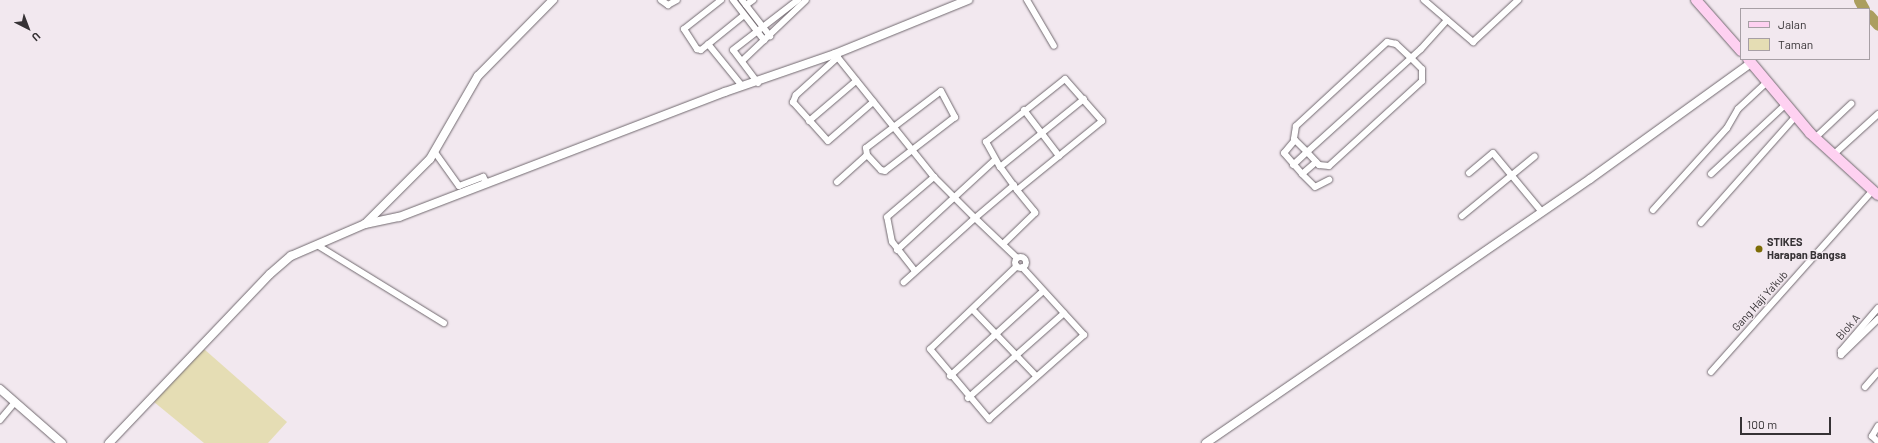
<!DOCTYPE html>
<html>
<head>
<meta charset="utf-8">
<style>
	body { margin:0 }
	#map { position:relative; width:1878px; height:443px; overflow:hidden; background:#f2e8ef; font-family:Barlow,sans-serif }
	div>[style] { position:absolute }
	.green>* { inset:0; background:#e5ddb4 }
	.river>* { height:11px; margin:-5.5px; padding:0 5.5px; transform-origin:5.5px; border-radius:5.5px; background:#ab9e5f }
	.roads { filter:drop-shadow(0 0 1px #70686e) drop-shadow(0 0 1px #70686e) }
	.minor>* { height:6px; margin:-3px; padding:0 3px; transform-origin:3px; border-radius:3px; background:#fff }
	.minor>.ring { margin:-3px; padding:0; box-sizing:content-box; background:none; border:6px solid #fff; border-radius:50% }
	.tertiary>* { height:8px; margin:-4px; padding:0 4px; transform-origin:4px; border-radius:4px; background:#fff }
	.primary>* { height:10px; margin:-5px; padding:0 5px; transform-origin:5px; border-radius:5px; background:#fed1f1 }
	.dots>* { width:11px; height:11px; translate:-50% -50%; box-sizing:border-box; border:2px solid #f2e8ef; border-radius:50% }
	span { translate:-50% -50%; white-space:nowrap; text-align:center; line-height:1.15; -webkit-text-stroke:3px #f2e8ef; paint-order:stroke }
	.poi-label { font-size:11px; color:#363235; font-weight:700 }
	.left { translate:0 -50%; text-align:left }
	.street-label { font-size:11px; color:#363235 }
	.legend { position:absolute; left:1740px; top:8px; width:130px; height:52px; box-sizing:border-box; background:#f2e8ef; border:1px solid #a79fa5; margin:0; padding:5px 7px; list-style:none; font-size:12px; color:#363235 }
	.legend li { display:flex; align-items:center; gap:8px; height:20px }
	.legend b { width:20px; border:1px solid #a79fa5 }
	.north { position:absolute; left:8px; top:8px; width:40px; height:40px; -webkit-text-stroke:3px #f2e8ef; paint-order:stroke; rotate:138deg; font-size:11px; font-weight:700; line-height:16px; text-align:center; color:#363235 }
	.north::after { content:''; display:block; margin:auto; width:14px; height:18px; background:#363235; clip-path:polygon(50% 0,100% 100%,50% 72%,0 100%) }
	.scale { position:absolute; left:1740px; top:417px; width:91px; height:18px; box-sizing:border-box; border:2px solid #363235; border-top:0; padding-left:5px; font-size:12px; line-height:14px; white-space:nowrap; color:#363235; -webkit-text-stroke:3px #f2e8ef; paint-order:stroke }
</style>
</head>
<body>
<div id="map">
	<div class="green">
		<i style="clip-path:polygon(204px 349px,287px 422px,268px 443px,204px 443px,154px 402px)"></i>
	</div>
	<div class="river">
		<i style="left:1859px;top:0;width:10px;rotate:61deg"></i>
		<i style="left:1869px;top:15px;width:13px;rotate:48deg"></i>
	</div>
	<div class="roads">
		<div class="minor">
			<i style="left:661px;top:0;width:9px;rotate:36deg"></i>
			<i style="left:668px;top:5px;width:10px;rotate:-29deg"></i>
			<i style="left:721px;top:0;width:47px;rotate:141.9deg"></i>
			<i style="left:684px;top:29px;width:24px;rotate:57deg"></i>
			<i style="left:697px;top:49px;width:4px;rotate:14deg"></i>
			<i style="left:701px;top:50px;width:55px;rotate:-39.1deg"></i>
			<i style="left:733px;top:0;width:51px;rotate:52.2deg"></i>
			<i style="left:742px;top:0;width:46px;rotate:52.1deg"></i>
			<i style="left:1027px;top:0;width:53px;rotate:59.6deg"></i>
			<i style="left:1424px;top:0;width:65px;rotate:40.6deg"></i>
			<i style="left:1473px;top:42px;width:62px;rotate:-43deg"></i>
			<i style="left:746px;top:5px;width:9px;rotate:-36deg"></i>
			<i style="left:708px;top:44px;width:54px;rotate:51deg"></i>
			<i style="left:835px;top:54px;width:158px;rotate:51.2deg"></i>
			<i style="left:934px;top:177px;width:58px;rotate:45deg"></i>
			<i style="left:975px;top:218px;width:96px;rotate:138deg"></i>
			<i style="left:838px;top:57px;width:57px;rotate:137.9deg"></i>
			<i style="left:796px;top:95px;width:8px;rotate:113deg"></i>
			<i style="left:793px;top:102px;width:52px;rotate:48.1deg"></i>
			<i style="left:828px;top:141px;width:60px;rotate:-40.9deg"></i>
			<i style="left:742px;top:61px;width:88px;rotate:-43.6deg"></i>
			<i style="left:758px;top:83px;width:41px;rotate:-127.1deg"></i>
			<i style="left:733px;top:50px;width:82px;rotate:-37.6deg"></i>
			<i style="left:941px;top:91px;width:30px;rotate:62deg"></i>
			<i style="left:955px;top:117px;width:88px;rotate:142.4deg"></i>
			<i style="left:885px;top:171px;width:4px;rotate:-166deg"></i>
			<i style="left:881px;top:170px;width:21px;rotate:-133deg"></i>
			<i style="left:867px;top:155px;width:7px;rotate:-98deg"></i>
			<i style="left:866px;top:148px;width:94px;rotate:-37.2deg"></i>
			<i style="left:1024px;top:110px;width:58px;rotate:52.7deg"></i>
			<i style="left:809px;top:121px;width:62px;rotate:-40.4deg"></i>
			<i style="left:1815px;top:138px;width:50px;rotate:-43.4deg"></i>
			<i style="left:1295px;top:140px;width:17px;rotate:130deg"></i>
			<i style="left:1284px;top:153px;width:28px;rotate:49deg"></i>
			<i style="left:434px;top:151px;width:43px;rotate:54.5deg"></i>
			<i style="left:459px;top:186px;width:26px;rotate:-21deg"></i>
			<i style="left:483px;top:177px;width:7px;rotate:56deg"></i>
			<i style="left:1833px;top:155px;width:61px;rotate:-42.3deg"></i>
			<i style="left:1316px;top:162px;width:18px;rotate:139deg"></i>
			<i style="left:1302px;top:174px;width:18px;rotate:45deg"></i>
			<i style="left:1315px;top:187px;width:16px;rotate:-27deg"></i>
			<i style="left:1293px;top:165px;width:19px;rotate:-43deg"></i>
			<i style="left:1307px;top:152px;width:18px;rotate:47deg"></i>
			<i style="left:1319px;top:165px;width:10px;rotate:6deg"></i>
			<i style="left:1329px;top:166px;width:126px;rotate:-42.4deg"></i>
			<i style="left:1422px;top:81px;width:12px;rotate:-90deg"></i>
			<i style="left:1422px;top:69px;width:16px;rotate:-135deg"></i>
			<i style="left:1411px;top:58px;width:21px;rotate:-137deg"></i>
			<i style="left:1396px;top:44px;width:9px;rotate:-167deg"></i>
			<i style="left:1387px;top:42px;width:124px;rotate:137.3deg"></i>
			<i style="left:1296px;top:126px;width:13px;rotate:99deg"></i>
			<i style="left:1294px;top:139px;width:18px;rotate:45deg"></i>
			<i style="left:1307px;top:152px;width:140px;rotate:-42.1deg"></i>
			<i style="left:1411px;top:58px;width:13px;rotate:-42deg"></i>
			<i style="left:1421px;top:49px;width:39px;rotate:-48deg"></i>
			<i style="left:1000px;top:167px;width:108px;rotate:-39deg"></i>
			<i style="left:1469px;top:173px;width:31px;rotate:-40deg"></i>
			<i style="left:1493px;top:153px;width:77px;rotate:50.3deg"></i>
			<i style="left:1711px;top:174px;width:101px;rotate:-43deg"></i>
			<i style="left:837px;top:182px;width:40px;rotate:-42deg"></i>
			<i style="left:1014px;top:185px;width:51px;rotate:139.8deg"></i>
			<i style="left:975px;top:218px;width:58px;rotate:43.6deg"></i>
			<i style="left:1653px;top:210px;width:110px;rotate:-47.9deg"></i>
			<i style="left:1727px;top:128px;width:22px;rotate:-60deg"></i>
			<i style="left:1738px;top:109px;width:40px;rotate:-43deg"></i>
			<i style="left:1462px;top:216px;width:94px;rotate:-39.4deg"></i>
			<i style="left:1701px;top:223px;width:142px;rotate:-48.4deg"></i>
			<i style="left:1003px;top:244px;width:45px;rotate:-44.1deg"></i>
			<i style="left:1035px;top:213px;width:2px;rotate:-117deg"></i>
			<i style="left:1034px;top:211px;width:27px;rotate:-129deg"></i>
			<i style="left:1017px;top:190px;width:29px;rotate:-126deg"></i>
			<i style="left:1000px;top:167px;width:29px;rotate:-119deg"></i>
			<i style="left:986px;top:142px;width:101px;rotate:-38.6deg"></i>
			<i style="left:1065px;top:79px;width:56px;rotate:48.6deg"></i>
			<i style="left:1102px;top:121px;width:109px;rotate:140.9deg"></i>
			<i style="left:317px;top:245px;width:149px;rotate:31.6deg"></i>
			<i style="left:897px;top:250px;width:133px;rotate:-42.6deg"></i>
			<i class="ring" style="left:1014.5px;top:256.5px;width:5px;height:5px"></i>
			<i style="left:1017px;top:266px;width:120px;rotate:136.3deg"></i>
			<i style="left:930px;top:349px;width:92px;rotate:49.9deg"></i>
			<i style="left:989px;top:419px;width:127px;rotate:-41.5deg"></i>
			<i style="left:1084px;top:335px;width:92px;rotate:-132.4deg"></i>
			<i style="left:915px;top:271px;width:37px;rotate:-128deg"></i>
			<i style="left:892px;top:242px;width:25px;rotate:-101deg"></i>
			<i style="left:887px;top:217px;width:62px;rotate:-40.4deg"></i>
			<i style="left:1878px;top:308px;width:57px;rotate:130.7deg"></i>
			<i style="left:1841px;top:351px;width:4px;rotate:90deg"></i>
			<i style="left:1841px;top:355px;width:52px;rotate:-44.2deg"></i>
			<i style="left:973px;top:310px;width:91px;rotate:46.3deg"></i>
			<i style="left:1711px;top:372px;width:244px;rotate:-48.3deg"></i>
			<i style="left:950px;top:376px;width:125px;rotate:-42.4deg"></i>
			<i style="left:1865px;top:387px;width:20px;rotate:-49deg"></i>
			<i style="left:968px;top:398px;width:128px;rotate:-41.5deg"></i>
			<i style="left:0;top:420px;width:23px;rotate:-50deg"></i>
			<i style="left:1878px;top:426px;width:12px;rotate:121deg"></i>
			<i style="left:1872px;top:436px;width:8px;rotate:45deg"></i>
		</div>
		<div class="tertiary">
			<i style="left:365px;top:224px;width:92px;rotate:-45deg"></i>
			<i style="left:430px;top:159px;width:96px;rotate:-60deg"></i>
			<i style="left:478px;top:76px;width:107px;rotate:-45.4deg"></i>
			<i style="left:0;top:389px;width:82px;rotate:41.1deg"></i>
			<i style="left:109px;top:443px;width:233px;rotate:-46.4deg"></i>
			<i style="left:270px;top:274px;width:28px;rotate:-41deg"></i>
			<i style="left:291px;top:256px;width:81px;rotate:-23.4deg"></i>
			<i style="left:365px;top:224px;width:35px;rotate:-12deg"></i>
			<i style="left:399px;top:217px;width:349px;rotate:-21deg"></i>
			<i style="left:725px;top:92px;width:116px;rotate:-19.1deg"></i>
			<i style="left:835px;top:54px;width:144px;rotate:-22.1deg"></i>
			<i style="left:1206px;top:443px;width:466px;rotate:-34.5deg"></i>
			<i style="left:1590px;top:179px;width:198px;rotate:-35.8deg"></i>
		</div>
		<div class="primary">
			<i style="left:1696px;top:0;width:68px;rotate:48.6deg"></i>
			<i style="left:1748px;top:59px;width:97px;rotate:50deg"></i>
			<i style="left:1810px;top:133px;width:92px;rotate:42.4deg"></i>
		</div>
	</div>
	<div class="dots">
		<i style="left:1759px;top:249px;background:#7d6c06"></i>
	</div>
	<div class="poi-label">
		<span class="left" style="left:1767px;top:249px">STIKES<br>Harapan Bangsa</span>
	</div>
	<div class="street-label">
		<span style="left:1760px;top:301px;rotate:-48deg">Gang Haji Ya'kub</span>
		<span style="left:1848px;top:327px;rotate:-49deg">Blok A</span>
	</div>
	<ul class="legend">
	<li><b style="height:5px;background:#fed1f1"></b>Jalan</li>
	<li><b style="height:11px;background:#e5ddb4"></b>Taman</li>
	</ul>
	<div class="north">U</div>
	<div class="scale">100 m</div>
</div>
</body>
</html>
